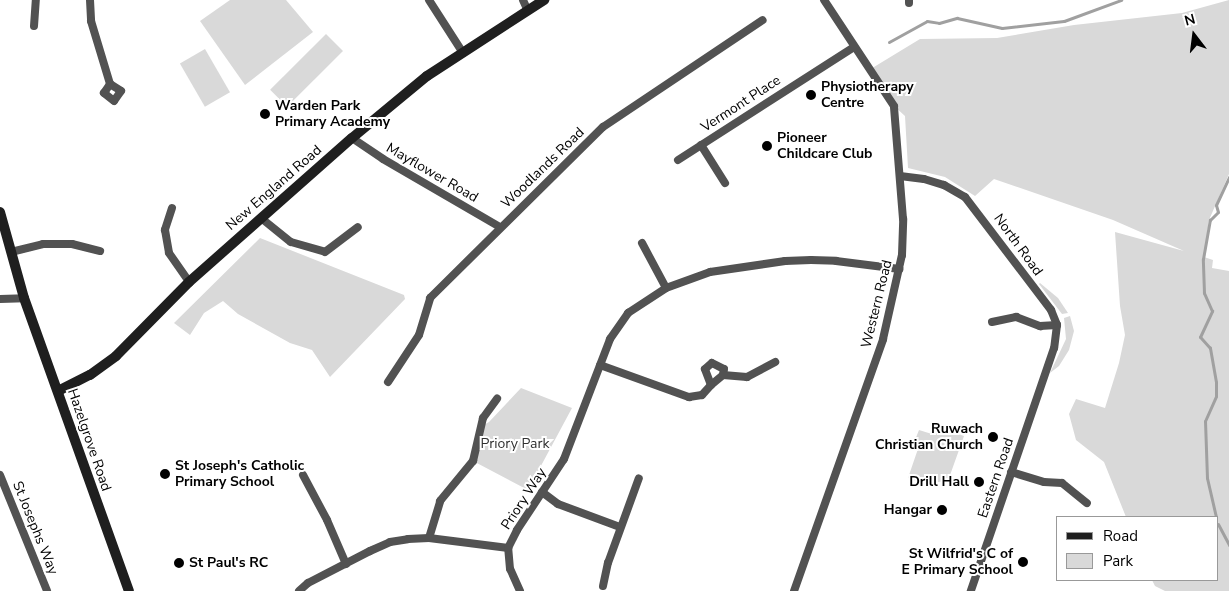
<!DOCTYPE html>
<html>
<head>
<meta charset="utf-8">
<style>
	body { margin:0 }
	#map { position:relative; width:1229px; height:591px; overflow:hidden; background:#fff; font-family:"Nunito Sans",sans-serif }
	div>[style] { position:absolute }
	.green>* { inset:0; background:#d9d9d9; transform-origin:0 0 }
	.stream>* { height:3px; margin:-1.5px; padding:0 1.5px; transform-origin:1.5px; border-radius:1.5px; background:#a0a0a0 }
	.street>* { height:8px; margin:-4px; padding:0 4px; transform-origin:4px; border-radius:4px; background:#525252 }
	.secondary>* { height:10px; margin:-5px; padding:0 5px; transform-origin:5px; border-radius:5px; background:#1f1f1f }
	.dots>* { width:14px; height:14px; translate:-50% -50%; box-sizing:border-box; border:2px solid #fff; border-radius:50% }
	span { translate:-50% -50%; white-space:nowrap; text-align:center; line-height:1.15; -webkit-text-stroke:4px #fff; paint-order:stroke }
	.poi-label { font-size:14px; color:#000; font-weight:700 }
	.left { translate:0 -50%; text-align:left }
	.right { translate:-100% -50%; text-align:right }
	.street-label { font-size:14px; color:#000 }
	.park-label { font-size:14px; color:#303030 }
	.legend { position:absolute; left:1056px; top:516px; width:162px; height:65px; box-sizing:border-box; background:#fff; border:1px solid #999; margin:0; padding:6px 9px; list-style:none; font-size:15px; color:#000 }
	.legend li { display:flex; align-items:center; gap:10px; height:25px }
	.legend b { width:25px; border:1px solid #999 }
	.north { position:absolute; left:1169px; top:10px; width:50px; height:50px; -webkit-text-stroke:4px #fff; paint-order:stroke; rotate:345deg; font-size:14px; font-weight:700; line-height:20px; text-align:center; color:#000 }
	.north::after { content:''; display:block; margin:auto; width:18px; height:22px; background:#000; clip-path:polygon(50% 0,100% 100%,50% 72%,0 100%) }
</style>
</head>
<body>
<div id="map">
	<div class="green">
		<i style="clip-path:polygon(230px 0,286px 0,313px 32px,245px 85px,200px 21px)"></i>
		<i style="clip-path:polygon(1229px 0,1229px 174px,1209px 220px,1204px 257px,1213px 260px,1212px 268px,1229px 271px,1229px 591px,1165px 591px,1155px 586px,1152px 580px,1218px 580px,1218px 517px,1126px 517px,1104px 462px,1076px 440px,1069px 414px,1076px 399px,1105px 408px,1119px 363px,1125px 335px,1120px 306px,1115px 232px,1184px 251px,1113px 220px,994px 179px,975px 196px,945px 177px,908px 168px,905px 116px,894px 106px,869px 70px,920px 39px,997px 38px,1074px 25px,1182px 13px)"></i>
		<i style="left:326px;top:34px;width:24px;height:79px;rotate:45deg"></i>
		<i style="left:205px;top:49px;width:50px;height:29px;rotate:60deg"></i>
		<i style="clip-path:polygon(260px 238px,404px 295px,405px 299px,330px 377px,312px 350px,290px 343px,238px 314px,223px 301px,204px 313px,190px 335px,174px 323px)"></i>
		<i style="clip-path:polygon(1040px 283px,1058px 298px,1068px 313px,1062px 314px,1039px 284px)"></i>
		<i style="clip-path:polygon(1070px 316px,1074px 331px,1069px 350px,1059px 366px,1050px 373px,1066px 339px,1064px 318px)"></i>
		<i style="clip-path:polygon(521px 388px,572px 408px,528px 490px,473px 461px,480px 427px,489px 422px)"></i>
		<i style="clip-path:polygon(939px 427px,964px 436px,949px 478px,931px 486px,908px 478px,920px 443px,915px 440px,919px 430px,935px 435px)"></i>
	</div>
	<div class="stream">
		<i style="left:889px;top:42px;width:43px;rotate:-28.9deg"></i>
		<i style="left:927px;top:21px;width:12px;rotate:9deg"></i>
		<i style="left:939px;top:23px;width:19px;rotate:-16deg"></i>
		<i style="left:957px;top:18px;width:46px;rotate:12.5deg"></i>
		<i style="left:1002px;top:28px;width:62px;rotate:-6.4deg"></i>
		<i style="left:1064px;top:21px;width:61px;rotate:-20.2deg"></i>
		<i style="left:1216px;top:517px;width:40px;rotate:-103deg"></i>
		<i style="left:1207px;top:478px;width:57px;rotate:-92deg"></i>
		<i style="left:1205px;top:421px;width:27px;rotate:-66deg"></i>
		<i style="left:1216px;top:396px;width:14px;rotate:-90deg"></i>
		<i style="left:1216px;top:382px;width:35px;rotate:-100deg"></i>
		<i style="left:1210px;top:348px;width:15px;rotate:-132deg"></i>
		<i style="left:1200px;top:337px;width:29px;rotate:-65deg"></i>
		<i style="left:1212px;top:311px;width:20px;rotate:-114deg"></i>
		<i style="left:1204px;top:293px;width:34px;rotate:-92deg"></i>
		<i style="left:1203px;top:259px;width:40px;rotate:-80deg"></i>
		<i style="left:1210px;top:220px;width:11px;rotate:-45deg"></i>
		<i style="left:1218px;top:212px;width:7px;rotate:-106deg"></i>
		<i style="left:1216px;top:205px;width:31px;rotate:-65deg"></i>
		<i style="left:1218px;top:524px;width:24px;rotate:62deg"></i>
	</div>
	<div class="street">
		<i style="left:90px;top:0;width:21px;rotate:87deg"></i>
		<i style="left:91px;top:21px;width:66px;rotate:73.2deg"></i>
		<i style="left:429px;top:0;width:63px;rotate:57.3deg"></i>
		<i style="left:523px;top:0;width:12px;rotate:66deg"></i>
		<i style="left:909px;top:0;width:3px;rotate:90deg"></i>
		<i style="left:34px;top:26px;width:26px;rotate:-86deg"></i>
		<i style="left:110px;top:84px;width:13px;rotate:32deg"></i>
		<i style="left:121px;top:91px;width:12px;rotate:125deg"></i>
		<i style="left:114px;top:101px;width:13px;rotate:-141deg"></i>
		<i style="left:104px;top:93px;width:11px;rotate:-56deg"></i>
		<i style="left:352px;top:138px;width:37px;rotate:34deg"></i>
		<i style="left:383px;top:159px;width:135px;rotate:30.2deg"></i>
		<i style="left:701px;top:145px;width:45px;rotate:57.7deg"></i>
		<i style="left:678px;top:160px;width:209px;rotate:-32.7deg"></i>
		<i style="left:900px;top:176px;width:24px;rotate:7deg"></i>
		<i style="left:924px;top:179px;width:21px;rotate:17deg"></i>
		<i style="left:944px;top:185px;width:24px;rotate:30deg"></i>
		<i style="left:965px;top:197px;width:142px;rotate:52.7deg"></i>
		<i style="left:1051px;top:310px;width:16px;rotate:68deg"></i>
		<i style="left:1057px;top:325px;width:23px;rotate:97deg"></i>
		<i style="left:1054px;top:348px;width:257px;rotate:108.9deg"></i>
		<i style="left:172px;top:208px;width:23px;rotate:108deg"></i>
		<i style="left:165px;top:230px;width:23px;rotate:80deg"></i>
		<i style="left:169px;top:253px;width:35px;rotate:55deg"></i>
		<i style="left:261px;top:218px;width:38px;rotate:39deg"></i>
		<i style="left:291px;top:242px;width:35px;rotate:16deg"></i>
		<i style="left:325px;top:252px;width:41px;rotate:-37.1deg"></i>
		<i style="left:642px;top:243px;width:51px;rotate:61.9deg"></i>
		<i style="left:11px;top:252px;width:33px;rotate:-14deg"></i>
		<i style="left:43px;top:244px;width:29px"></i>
		<i style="left:72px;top:244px;width:29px;rotate:14deg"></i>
		<i style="left:0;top:299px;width:24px;rotate:-2deg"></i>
		<i style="left:992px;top:322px;width:25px;rotate:-12deg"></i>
		<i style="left:1016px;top:317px;width:26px;rotate:21deg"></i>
		<i style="left:1040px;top:326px;width:17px;rotate:-3deg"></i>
		<i style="left:712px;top:363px;width:13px;rotate:27deg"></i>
		<i style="left:724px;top:369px;width:6px;rotate:99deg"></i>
		<i style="left:723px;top:375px;width:16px;rotate:140deg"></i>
		<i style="left:711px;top:385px;width:17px;rotate:-111deg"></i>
		<i style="left:705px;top:369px;width:9px;rotate:-41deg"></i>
		<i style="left:600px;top:365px;width:95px;rotate:19.8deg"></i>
		<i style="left:689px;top:397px;width:13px;rotate:-9deg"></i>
		<i style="left:702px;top:395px;width:13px;rotate:-48deg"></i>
		<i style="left:723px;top:375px;width:24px;rotate:5deg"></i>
		<i style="left:747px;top:377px;width:32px;rotate:-28deg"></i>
		<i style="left:388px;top:382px;width:56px;rotate:-56.6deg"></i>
		<i style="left:419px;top:335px;width:39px;rotate:-73deg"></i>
		<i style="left:430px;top:298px;width:243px;rotate:-44.7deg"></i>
		<i style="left:603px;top:127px;width:192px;rotate:-33.8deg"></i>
		<i style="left:1011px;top:472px;width:34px;rotate:17deg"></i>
		<i style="left:1044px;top:482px;width:18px;rotate:3deg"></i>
		<i style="left:1062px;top:483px;width:32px;rotate:39deg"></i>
		<i style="left:0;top:475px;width:125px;rotate:67.9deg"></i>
		<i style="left:303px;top:475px;width:51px;rotate:61.9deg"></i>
		<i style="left:327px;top:520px;width:48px;rotate:66.6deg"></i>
		<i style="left:542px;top:492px;width:20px;rotate:37deg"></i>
		<i style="left:558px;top:504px;width:66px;rotate:20.4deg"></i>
		<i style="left:429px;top:538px;width:39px;rotate:-73deg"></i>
		<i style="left:440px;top:501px;width:52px;rotate:-50.5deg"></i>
		<i style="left:473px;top:461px;width:44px;rotate:-76.9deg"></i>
		<i style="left:483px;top:418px;width:24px;rotate:-54deg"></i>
		<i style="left:603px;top:586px;width:24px;rotate:-78deg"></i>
		<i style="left:608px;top:563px;width:90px;rotate:-70deg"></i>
		<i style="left:299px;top:591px;width:12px;rotate:-42deg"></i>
		<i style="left:308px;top:583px;width:70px;rotate:-27.3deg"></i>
		<i style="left:370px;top:551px;width:22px;rotate:-24deg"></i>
		<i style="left:390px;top:542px;width:18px;rotate:-9deg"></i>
		<i style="left:408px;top:539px;width:21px;rotate:-3deg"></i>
		<i style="left:429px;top:538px;width:80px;rotate:7.2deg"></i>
		<i style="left:520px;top:591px;width:24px;rotate:-114deg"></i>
		<i style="left:510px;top:569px;width:21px;rotate:-95deg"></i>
		<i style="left:508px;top:548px;width:20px;rotate:-63deg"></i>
		<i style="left:517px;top:530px;width:85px;rotate:-56.5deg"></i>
		<i style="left:564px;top:459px;width:129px;rotate:-69deg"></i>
		<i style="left:610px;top:339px;width:32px;rotate:-55deg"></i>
		<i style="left:628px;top:313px;width:45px;rotate:-33.3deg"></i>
		<i style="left:666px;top:288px;width:47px;rotate:-20deg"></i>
		<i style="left:710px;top:272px;width:76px;rotate:-8.3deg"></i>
		<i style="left:785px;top:261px;width:26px;rotate:-2deg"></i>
		<i style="left:811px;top:260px;width:25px;rotate:2deg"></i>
		<i style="left:836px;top:261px;width:64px;rotate:7.1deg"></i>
		<i style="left:794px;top:591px;width:267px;rotate:-70.5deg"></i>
		<i style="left:883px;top:339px;width:86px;rotate:-77.3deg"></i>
		<i style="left:902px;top:255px;width:36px;rotate:-88deg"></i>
		<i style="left:903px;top:219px;width:113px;rotate:-94.6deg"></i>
		<i style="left:894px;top:106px;width:127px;rotate:-123.4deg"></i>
	</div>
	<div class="secondary">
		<i style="left:0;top:212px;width:89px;rotate:74.4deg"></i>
		<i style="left:24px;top:298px;width:311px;rotate:70.3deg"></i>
		<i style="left:58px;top:391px;width:36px;rotate:-27deg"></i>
		<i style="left:90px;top:375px;width:32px;rotate:-36deg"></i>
		<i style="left:116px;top:356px;width:104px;rotate:-45.4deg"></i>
		<i style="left:189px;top:282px;width:217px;rotate:-41.5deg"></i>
		<i style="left:352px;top:138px;width:97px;rotate:-39.6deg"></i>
		<i style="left:427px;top:76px;width:140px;rotate:-33deg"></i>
	</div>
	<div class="dots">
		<i style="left:811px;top:95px;background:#000"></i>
		<i style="left:265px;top:114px;background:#000"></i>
		<i style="left:767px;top:146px;background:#000"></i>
		<i style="left:993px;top:437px;background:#000"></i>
		<i style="left:165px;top:474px;background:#000"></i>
		<i style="left:979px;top:482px;background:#000"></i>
		<i style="left:942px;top:510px;background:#000"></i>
		<i style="left:1023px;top:562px;background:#000"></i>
		<i style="left:179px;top:563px;background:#000"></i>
	</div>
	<div class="poi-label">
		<span class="left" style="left:821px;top:95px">Physiotherapy<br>Centre</span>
		<span class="left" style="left:275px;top:114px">Warden Park<br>Primary Academy</span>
		<span class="left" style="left:777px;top:146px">Pioneer<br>Childcare Club</span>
		<span class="right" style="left:983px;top:437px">Ruwach<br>Christian Church</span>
		<span class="left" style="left:175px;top:474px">St Joseph's Catholic<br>Primary School</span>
		<span class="right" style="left:969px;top:482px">Drill Hall</span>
		<span class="right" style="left:932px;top:510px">Hangar</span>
		<span class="right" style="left:1013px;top:562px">St Wilfrid's C of<br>E Primary School</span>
		<span class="left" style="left:189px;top:563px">St Paul's RC</span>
	</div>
	<div class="street-label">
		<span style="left:741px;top:104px;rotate:-33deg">Vermont Place</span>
		<span style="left:543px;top:168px;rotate:-44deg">Woodlands Road</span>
		<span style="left:432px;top:173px;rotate:30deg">Mayflower Road</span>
		<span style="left:274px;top:188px;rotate:-41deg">New England Road</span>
		<span style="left:1018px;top:245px;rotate:54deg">North Road</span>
		<span style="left:877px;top:304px;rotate:-76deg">Western Road</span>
		<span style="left:89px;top:440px;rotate:71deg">Hazelgrove Road</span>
		<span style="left:996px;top:478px;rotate:-71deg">Eastern Road</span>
		<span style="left:524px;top:499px;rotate:-57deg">Priory Way</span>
		<span style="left:35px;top:528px;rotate:68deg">St Josephs Way</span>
	</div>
	<div class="park-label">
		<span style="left:515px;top:444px">Priory Park</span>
	</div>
	<ul class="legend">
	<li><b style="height:6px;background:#1f1f1f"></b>Road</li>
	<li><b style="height:14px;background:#d9d9d9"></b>Park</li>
	</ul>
	<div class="north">N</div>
</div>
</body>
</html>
